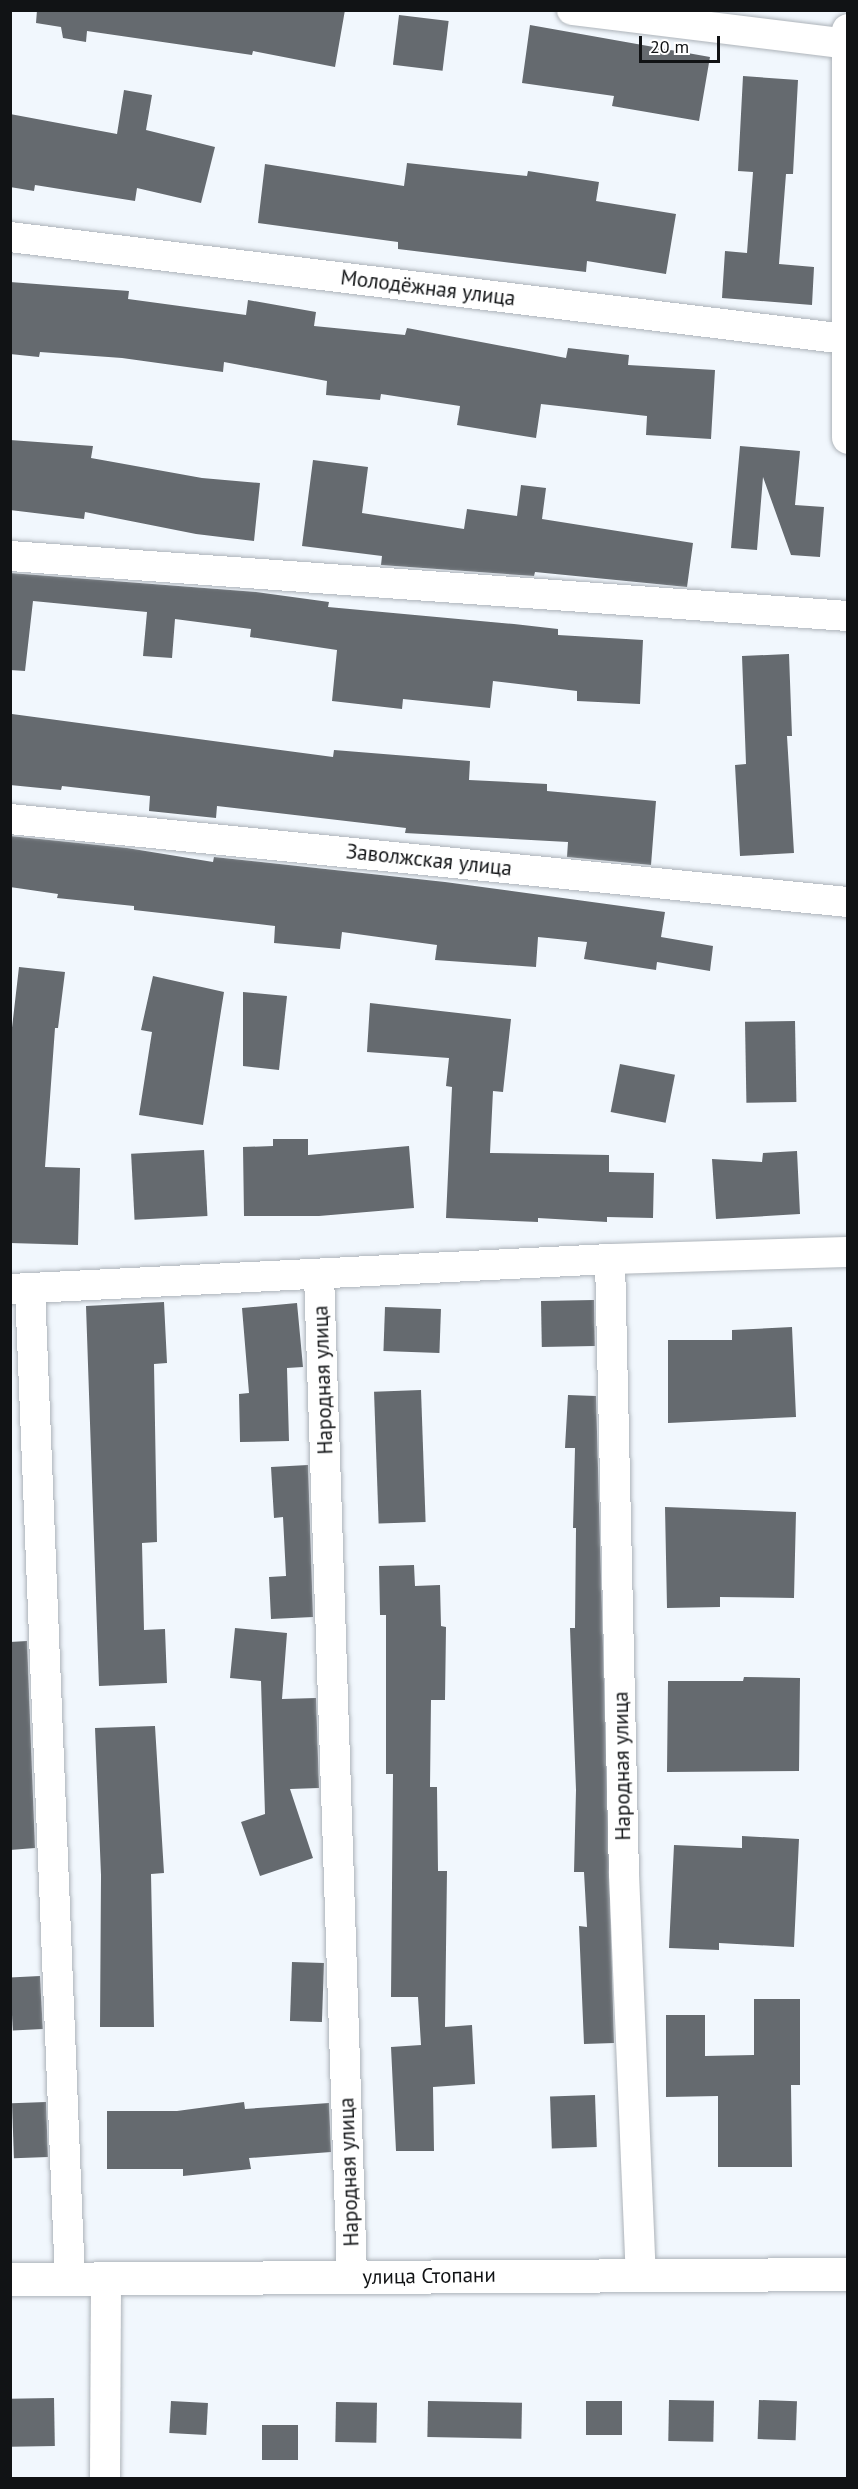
<!DOCTYPE html>
<html>
<head>
<meta charset="utf-8">
<style>
	body { margin:0 }
	#map { position:relative; width:858px; height:2489px; overflow:hidden; background:#f1f7fd; font-family:"PT Sans",sans-serif }
	div>[style] { position:absolute }
	.building>* { inset:0; background:#656a6f; transform-origin:0 0 }
	.roads { filter:drop-shadow(0 0 2px #adb3b9) drop-shadow(0 0 2px #adb3b9) }
	.street>* { height:30px; margin:-15px; padding:0 15px; transform-origin:15px; border-radius:15px; background:#fff }
	.secondary>* { height:33px; margin:-16.5px; padding:0 16.5px; transform-origin:16.5px; border-radius:16.5px; background:#fff }
	span { translate:-50% -50%; white-space:nowrap; text-align:center; line-height:1.15; -webkit-text-stroke:6px #fff; paint-order:stroke }
	.street-label { font-size:21px; color:#111315 }
	.frame { position:absolute; inset:0; border:12px solid #111315; pointer-events:none }
	.scale { position:absolute; left:639px; top:36px; width:81px; height:27px; box-sizing:border-box; border:3px solid #111315; border-top:0; padding-left:8px; font-size:18px; line-height:21px; white-space:nowrap; color:#111315; -webkit-text-stroke:4px #fff; paint-order:stroke }
</style>
</head>
<body>
<div id="map">
	<div class="building">
		<i style="clip-path:polygon(37px 10px,345px 10px,335px 67px,253px 51px,252px 55px,87px 31px,86px 42px,63px 38px,61px 27px,36px 23px)"></i>
		<i style="left:399px;top:15px;width:50px;height:50px;rotate:7deg"></i>
		<i style="clip-path:polygon(530px 25px,710px 57px,699px 121px,612px 106px,614px 96px,522px 83px)"></i>
		<i style="clip-path:polygon(743px 76px,798px 80px,793px 174px,786px 174px,779px 264px,814px 267px,812px 305px,722px 298px,725px 251px,747px 253px,753px 172px,738px 171px)"></i>
		<i style="clip-path:polygon(124px 90px,152px 95px,146px 130px,215px 147px,201px 203px,137px 188px,135px 201px,35px 185px,34px 191px,10px 187px,10px 114px,117px 134px)"></i>
		<i style="clip-path:polygon(407px 163px,527px 176px,528px 171px,599px 182px,596px 201px,676px 214px,666px 274px,587px 261px,586px 272px,398px 249px,398px 242px,258px 223px,265px 164px,404px 186px)"></i>
		<i style="clip-path:polygon(10px 282px,129px 291px,128px 299px,246px 315px,248px 300px,316px 312px,314px 326px,405px 335px,407px 328px,566px 358px,568px 348px,629px 355px,628px 365px,715px 370px,711px 439px,646px 435px,647px 416px,541px 404px,536px 438px,457px 425px,460px 406px,381px 394px,380px 400px,326px 395px,327px 381px,224px 362px,223px 372px,122px 358px,40px 352px,39px 357px,10px 354px)"></i>
		<i style="clip-path:polygon(10px 440px,93px 446px,91px 458px,202px 478px,260px 483px,254px 541px,196px 534px,85px 512px,84px 519px,10px 510px)"></i>
		<i style="clip-path:polygon(740px 446px,800px 451px,795px 505px,824px 507px,820px 557px,791px 555px,763px 477px,757px 550px,731px 548px)"></i>
		<i style="clip-path:polygon(313px 460px,368px 467px,362px 513px,464px 529px,467px 509px,517px 516px,521px 485px,546px 488px,542px 519px,693px 543px,687px 587px,535px 572px,534px 576px,381px 565px,382px 556px,302px 546px)"></i>
		<i style="clip-path:polygon(10px 573px,256px 592px,329px 602px,328px 607px,514px 624px,558px 629px,558px 635px,643px 640px,640px 704px,577px 701px,577px 691px,493px 681px,490px 708px,403px 699px,402px 709px,332px 701px,337px 650px,250px 637px,251px 629px,175px 619px,172px 658px,143px 656px,147px 612px,33px 601px,25px 671px,10px 670px)"></i>
		<i style="clip-path:polygon(789px 654px,792px 736px,787px 736px,794px 853px,740px 856px,735px 765px,746px 764px,742px 656px)"></i>
		<i style="clip-path:polygon(12px 714px,333px 757px,334px 750px,470px 761px,469px 780px,547px 784px,547px 791px,656px 801px,651px 865px,567px 857px,568px 842px,405px 833px,406px 828px,217px 806px,216px 818px,149px 811px,150px 796px,62px 786px,61px 790px,10px 785px)"></i>
		<i style="clip-path:polygon(10px 836px,127px 848px,213px 862px,214px 857px,445px 882px,665px 912px,661px 937px,713px 946px,710px 971px,657px 962px,656px 970px,584px 959px,587px 942px,538px 937px,536px 967px,435px 960px,437px 945px,342px 932px,340px 949px,274px 943px,275px 926px,134px 910px,134px 906px,57px 898px,58px 894px,10px 887px)"></i>
		<i style="clip-path:polygon(19px 967px,65px 972px,58px 1028px,55px 1028px,45px 1167px,80px 1168px,78px 1245px,10px 1243px,10px 1045px)"></i>
		<i style="clip-path:polygon(153px 976px,224px 992px,203px 1125px,139px 1115px,152px 1032px,141px 1030px)"></i>
		<i style="clip-path:polygon(243px 992px,287px 996px,279px 1070px,243px 1066px)"></i>
		<i style="clip-path:polygon(370px 1003px,511px 1019px,503px 1092px,493px 1091px,490px 1153px,609px 1155px,609px 1172px,654px 1173px,653px 1218px,607px 1217px,607px 1222px,538px 1218px,538px 1222px,446px 1218px,452px 1087px,446px 1086px,449px 1058px,367px 1052px)"></i>
		<i style="left:795px;top:1021px;width:81px;height:50px;rotate:89deg"></i>
		<i style="left:620px;top:1064px;width:56px;height:49px;rotate:11deg"></i>
		<i style="clip-path:polygon(273px 1139px,308px 1139px,308px 1155px,409px 1146px,414px 1208px,319px 1216px,244px 1216px,243px 1147px,273px 1146px)"></i>
		<i style="left:204px;top:1150px;width:66px;height:73px;rotate:87deg"></i>
		<i style="clip-path:polygon(797px 1151px,800px 1214px,716px 1219px,712px 1159px,762px 1162px,763px 1153px)"></i>
		<i style="left:594px;top:1300px;width:46px;height:53px;rotate:89deg"></i>
		<i style="clip-path:polygon(164px 1302px,167px 1363px,154px 1364px,157px 1542px,142px 1543px,144px 1630px,165px 1629px,167px 1683px,99px 1686px,86px 1306px)"></i>
		<i style="clip-path:polygon(297px 1303px,303px 1367px,287px 1368px,289px 1441px,240px 1442px,239px 1394px,249px 1393px,242px 1308px)"></i>
		<i style="left:385px;top:1307px;width:56px;height:44px;rotate:2deg"></i>
		<i style="clip-path:polygon(792px 1327px,796px 1417px,668px 1423px,668px 1340px,732px 1340px,732px 1330px)"></i>
		<i style="left:421px;top:1390px;width:132px;height:47px;rotate:88deg"></i>
		<i style="clip-path:polygon(568px 1395px,596px 1396px,614px 2043px,584px 2044px,579px 1926px,587px 1927px,584px 1872px,574px 1872px,576px 1790px,570px 1628px,575px 1628px,576px 1528px,573px 1528px,575px 1448px,565px 1448px)"></i>
		<i style="clip-path:polygon(308px 1465px,313px 1617px,271px 1619px,269px 1577px,286px 1576px,283px 1517px,274px 1518px,271px 1467px)"></i>
		<i style="clip-path:polygon(665px 1507px,796px 1512px,794px 1598px,720px 1597px,720px 1607px,667px 1608px)"></i>
		<i style="clip-path:polygon(414px 1565px,415px 1586px,440px 1585px,441px 1626px,446px 1627px,445px 1700px,431px 1700px,430px 1787px,437px 1787px,438px 1871px,447px 1871px,445px 2027px,472px 2025px,475px 2084px,433px 2087px,434px 2151px,396px 2151px,391px 2047px,421px 2045px,418px 1997px,391px 1997px,393px 1774px,386px 1774px,386px 1615px,380px 1615px,379px 1566px)"></i>
		<i style="clip-path:polygon(235px 1628px,287px 1633px,282px 1699px,316px 1698px,319px 1788px,290px 1789px,313px 1858px,260px 1876px,241px 1822px,265px 1814px,261px 1681px,230px 1678px)"></i>
		<i style="clip-path:polygon(27px 1641px,35px 1848px,10px 1850px,10px 1642px)"></i>
		<i style="clip-path:polygon(744px 1677px,800px 1678px,799px 1771px,667px 1772px,668px 1681px,743px 1681px)"></i>
		<i style="clip-path:polygon(155px 1726px,164px 1873px,151px 1874px,154px 2027px,100px 2027px,101px 1875px,95px 1728px)"></i>
		<i style="clip-path:polygon(742px 1836px,799px 1839px,794px 1947px,719px 1943px,719px 1950px,669px 1948px,674px 1845px,742px 1848px)"></i>
		<i style="left:292px;top:1962px;width:32px;height:59px;rotate:2deg"></i>
		<i style="left:40px;top:1976px;width:53px;height:30px;rotate:87deg"></i>
		<i style="clip-path:polygon(754px 1999px,800px 1999px,800px 2085px,791px 2085px,792px 2167px,718px 2167px,718px 2096px,666px 2097px,666px 2015px,705px 2015px,705px 2056px,754px 2055px)"></i>
		<i style="left:595px;top:2095px;width:52px;height:45px;rotate:88deg"></i>
		<i style="left:46px;top:2102px;width:55px;height:34px;rotate:88deg"></i>
		<i style="clip-path:polygon(244px 2102px,245px 2109px,329px 2103px,331px 2152px,249px 2158px,251px 2169px,183px 2176px,183px 2169px,107px 2169px,107px 2111px,177px 2111px)"></i>
		<i style="left:54px;top:2398px;width:48px;height:44px;rotate:89deg"></i>
		<i style="left:669px;top:2400px;width:45px;height:41px;rotate:1deg"></i>
		<i style="left:759px;top:2400px;width:38px;height:39px;rotate:2deg"></i>
		<i style="left:171px;top:2401px;width:37px;height:32px;rotate:3deg"></i>
		<i style="left:428px;top:2401px;width:94px;height:36px;rotate:1deg"></i>
		<i style="left:586px;top:2401px;width:36px;height:34px"></i>
		<i style="left:336px;top:2402px;width:41px;height:40px;rotate:1deg"></i>
		<i style="left:262px;top:2425px;width:36px;height:35px"></i>
	</div>
	<div class="roads">
		<div class="street">
			<i style="left:572px;top:10px;width:277px;rotate:7deg"></i>
			<i style="left:10px;top:237px;width:842px;rotate:6.96deg"></i>
			<i style="left:10px;top:556px;width:840px;rotate:4.1deg"></i>
			<i style="left:10px;top:819px;width:842px;rotate:5.66deg"></i>
			<i style="left:610px;top:1259px;width:615px;rotate:88.7deg"></i>
			<i style="left:624px;top:1874px;width:399px;rotate:87.6deg"></i>
			<i style="left:319px;top:1275px;width:1003px;rotate:88.11deg"></i>
			<i style="left:11px;top:1289px;width:600px;rotate:-2.87deg"></i>
			<i style="left:610px;top:1259px;width:238px;rotate:-1.7deg"></i>
			<i style="left:30px;top:1289px;width:991px;rotate:87.69deg"></i>
			<i style="left:105px;top:2478px;width:199px;rotate:-89.7deg"></i>
		</div>
		<div class="secondary">
			<i style="left:848px;top:30px;width:407px;rotate:90deg"></i>
			<i style="left:10px;top:2279px;width:838px;rotate:-0.34deg"></i>
		</div>
	</div>
	<div class="street-label">
		<span style="left:428px;top:288px;rotate:7deg">Молодёжная улица</span>
		<span style="left:429px;top:860px;rotate:6deg">Заволжская улица</span>
		<span style="left:323px;top:1380px;rotate:-92deg">Народная улица</span>
		<span style="left:622px;top:1766px;rotate:-91deg">Народная улица</span>
		<span style="left:349px;top:2172px;rotate:-92deg">Народная улица</span>
		<span style="left:429px;top:2276px;rotate:-1deg">улица Стопани</span>
	</div>
	<div class="frame"></div>
	<div class="scale">20 m</div>
</div>
</body>
</html>
